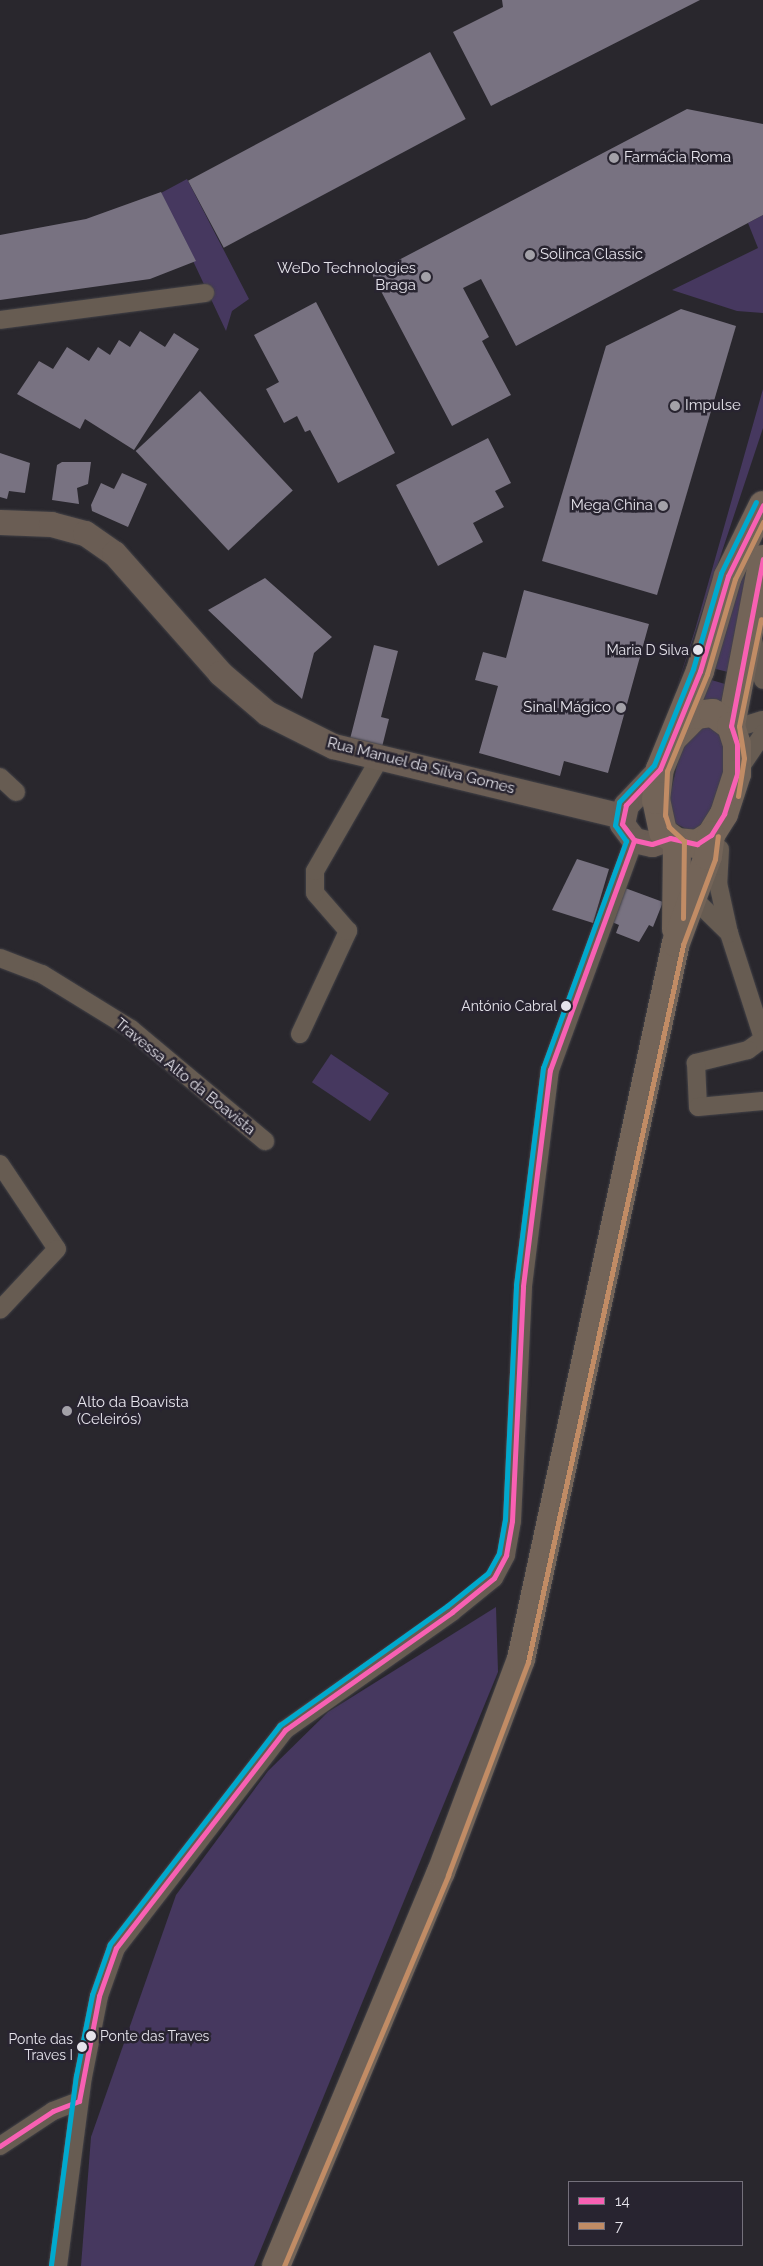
<!DOCTYPE html>
<html>
<head>
<meta charset="utf-8">
<style>
	body { margin:0 }
	#map { position:relative; width:763px; height:2266px; overflow:hidden; background:#29272d; font-family:Raleway,sans-serif }
	div>[style] { position:absolute }
	.green>* { inset:0; background:#46385f; transform-origin:0 0 }
	.building>* { inset:0; background:#787281; transform-origin:0 0 }
	.roads { filter:drop-shadow(0 0 1px #434247) drop-shadow(0 0 1px #434247) }
	.street>* { height:18px; margin:-9px; padding:0 9px; transform-origin:9px; border-radius:9px; background:#675c52 }
	.secondary>* { height:25px; margin:-12.5px; padding:0 12.5px; transform-origin:12.5px; border-radius:12.5px; background:#6a5d54 }
	.primary>* { height:28px; margin:-14px; padding:0 14px; transform-origin:14px; border-radius:14px; background:#736458 }
	.bus-1>* { height:5px; margin:-2.5px; padding:0 2.5px; transform-origin:2.5px; border-radius:2.5px; background:#f860b3 }
	.bus-2>* { height:5px; margin:-2.5px; padding:0 2.5px; transform-origin:2.5px; border-radius:2.5px; background:#c18c65 }
	.bus-3>* { height:5px; margin:-2.5px; padding:0 2.5px; transform-origin:2.5px; border-radius:2.5px; background:#00a9ce }
	.dots>* { width:14px; height:14px; translate:-50% -50%; box-sizing:border-box; border:2px solid #282430; border-radius:50% }
	span { translate:-50% -50%; white-space:nowrap; text-align:center; line-height:1.15; -webkit-text-stroke:5px #282430; paint-order:stroke }
	.bus-label { font-size:14px; color:#e5e3eb }
	.right { translate:-100% -50%; text-align:right }
	.left { translate:0 -50%; text-align:left }
	.poi-label { font-size:15px; color:#e5e3eb }
	.street-label { font-size:15px; color:#e5e3eb }
	.legend { position:absolute; left:568px; top:2181px; width:175px; height:65px; box-sizing:border-box; background:#282430; border:1px solid #74707b; margin:0; padding:6px 9px; list-style:none; font-size:15px; color:#e5e3eb }
	.legend li { display:flex; align-items:center; gap:10px; height:25px }
	.legend b { width:25px; border:1px solid #74707b }
</style>
</head>
<body>
<div id="map">
	<div class="green">
		<i style="clip-path:polygon(187px 179px,249px 299px,232px 311px,226px 331px,161px 193px)"></i>
		<i style="clip-path:polygon(763px 215px,763px 313px,737px 311px,672px 290px,758px 248px,748px 223px)"></i>
		<i style="clip-path:polygon(763px 389px,763px 428px,676px 690px,695px 630px)"></i>
		<i style="clip-path:polygon(752px 545px,728px 672px,712px 668px)"></i>
		<i style="clip-path:polygon(708px 679px,725px 684px,721px 703px,701px 699px)"></i>
		<i style="clip-path:polygon(702px 725px,716px 726px,725px 740px,726px 768px,716px 803px,700px 827px,690px 831px,673px 822px,669px 800px,681px 748px)"></i>
		<i style="left:331px;top:1054px;width:70px;height:34px;rotate:34deg"></i>
		<i style="clip-path:polygon(496px 1607px,498px 1672px,254px 2266px,81px 2266px,91px 2137px,176px 1895px,268px 1771px,328px 1712px)"></i>
	</div>
	<div class="building">
		<i style="clip-path:polygon(502px 0,700px 0,491px 106px,453px 32px,503px 7px)"></i>
		<i style="left:430px;top:52px;width:76px;height:274px;rotate:62deg"></i>
		<i style="clip-path:polygon(687px 109px,763px 124px,763px 215px,516px 346px,481px 279px,463px 288px,489px 337px,482px 341px,511px 395px,452px 426px,372px 274px)"></i>
		<i style="clip-path:polygon(161px 192px,196px 261px,150px 279px,0 300px,0 235px,86px 219px)"></i>
		<i style="clip-path:polygon(316px 302px,395px 453px,338px 483px,310px 430px,305px 432px,297px 416px,284px 423px,266px 389px,279px 382px,254px 335px)"></i>
		<i style="clip-path:polygon(681px 309px,736px 326px,657px 595px,542px 561px,606px 346px)"></i>
		<i style="clip-path:polygon(140px 331px,165px 347px,174px 333px,199px 349px,134px 450px,85px 419px,80px 429px,17px 394px,39px 361px,53px 369px,67px 347px,89px 361px,98px 347px,110px 355px,119px 340px,130px 347px)"></i>
		<i style="left:200px;top:391px;width:136px;height:88px;rotate:47deg"></i>
		<i style="clip-path:polygon(488px 438px,511px 483px,495px 491px,504px 507px,473px 523px,483px 542px,438px 566px,396px 485px)"></i>
		<i style="clip-path:polygon(0 453px,30px 463px,25px 493px,9px 491px,7px 499px,0 497px)"></i>
		<i style="clip-path:polygon(62px 462px,91px 462px,88px 484px,77px 488px,79px 504px,52px 500px,57px 465px)"></i>
		<i style="clip-path:polygon(122px 473px,147px 484px,128px 527px,92px 511px,91px 505px,101px 483px,114px 489px)"></i>
		<i style="clip-path:polygon(265px 578px,332px 637px,314px 653px,302px 699px,208px 610px)"></i>
		<i style="clip-path:polygon(524px 590px,649px 624px,608px 773px,564px 761px,560px 776px,479px 753px,498px 686px,475px 680px,483px 652px,506px 658px)"></i>
		<i style="clip-path:polygon(374px 645px,398px 651px,381px 717px,389px 719px,382px 747px,350px 739px)"></i>
		<i style="clip-path:polygon(577px 859px,609px 869px,593px 923px,552px 910px)"></i>
		<i style="clip-path:polygon(625px 888px,663px 902px,653px 927px,649px 925px,639px 942px,616px 933px,619px 925px,612px 922px)"></i>
	</div>
	<div class="roads">
		<div class="street">
			<i style="left:0;top:320px;width:207px;rotate:-7.5deg"></i>
			<i style="left:752px;top:636px;width:45px;rotate:76deg"></i>
			<i style="left:733px;top:729px;width:31px;rotate:-17deg"></i>
			<i style="left:738px;top:771px;width:45px;rotate:-56deg"></i>
			<i style="left:0;top:777px;width:22px;rotate:43deg"></i>
			<i style="left:720px;top:849px;width:34px;rotate:93deg"></i>
			<i style="left:718px;top:883px;width:51px;rotate:77.6deg"></i>
			<i style="left:729px;top:933px;width:110px;rotate:72.1deg"></i>
			<i style="left:687px;top:892px;width:59px;rotate:44.3deg"></i>
			<i style="left:0;top:958px;width:45px;rotate:20.9deg"></i>
			<i style="left:42px;top:974px;width:105px;rotate:31.7deg"></i>
			<i style="left:131px;top:1029px;width:175px;rotate:39.9deg"></i>
			<i style="left:300px;top:1034px;width:114px;rotate:-65deg"></i>
			<i style="left:348px;top:931px;width:50px;rotate:-131deg"></i>
			<i style="left:315px;top:893px;width:22px;rotate:-90deg"></i>
			<i style="left:315px;top:871px;width:130px;rotate:-60.1deg"></i>
			<i style="left:763px;top:1039px;width:19px;rotate:144deg"></i>
			<i style="left:748px;top:1050px;width:54px;rotate:166deg"></i>
			<i style="left:696px;top:1063px;width:44px;rotate:87.4deg"></i>
			<i style="left:698px;top:1107px;width:65px;rotate:-5.3deg"></i>
			<i style="left:0;top:1164px;width:102px;rotate:56.2deg"></i>
			<i style="left:57px;top:1249px;width:83px;rotate:133.1deg"></i>
			<i style="left:0;top:2146px;width:64px;rotate:-33.4deg"></i>
			<i style="left:53px;top:2111px;width:28px;rotate:-21deg"></i>
			<i style="left:58px;top:2266px;width:191px;rotate:-82.5deg"></i>
			<i style="left:83px;top:2077px;width:83px;rotate:-78.8deg"></i>
			<i style="left:99px;top:1996px;width:51px;rotate:-70.5deg"></i>
			<i style="left:116px;top:1948px;width:276px;rotate:-52.2deg"></i>
			<i style="left:285px;top:1730px;width:204px;rotate:-35.2deg"></i>
			<i style="left:452px;top:1612px;width:54px;rotate:-39deg"></i>
			<i style="left:494px;top:1578px;width:26px;rotate:-62deg"></i>
			<i style="left:506px;top:1555px;width:35px;rotate:-80deg"></i>
			<i style="left:512px;top:1521px;width:235px;rotate:-87.3deg"></i>
			<i style="left:523px;top:1286px;width:218px;rotate:-82.9deg"></i>
			<i style="left:550px;top:1070px;width:245px;rotate:-69.9deg"></i>
		</div>
		<div class="secondary">
			<i style="left:0;top:522px;width:51px;rotate:2.2deg"></i>
			<i style="left:51px;top:524px;width:35px;rotate:15deg"></i>
			<i style="left:85px;top:533px;width:35px;rotate:35deg"></i>
			<i style="left:114px;top:553px;width:160px;rotate:48.5deg"></i>
			<i style="left:220px;top:673px;width:62px;rotate:40.4deg"></i>
			<i style="left:267px;top:713px;width:74px;rotate:26.6deg"></i>
			<i style="left:333px;top:746px;width:297px;rotate:13.6deg"></i>
			<i style="left:660px;top:769px;width:50px;rotate:133.4deg"></i>
			<i style="left:626px;top:805px;width:19px;rotate:102deg"></i>
			<i style="left:622px;top:824px;width:20px;rotate:53deg"></i>
			<i style="left:634px;top:840px;width:18px;rotate:13deg"></i>
			<i style="left:652px;top:844px;width:19px;rotate:-18deg"></i>
		</div>
		<div class="primary">
			<i style="left:731px;top:726px;width:170px;rotate:-79.2deg"></i>
			<i style="left:674px;top:737px;width:31px;rotate:-45deg"></i>
			<i style="left:696px;top:715px;width:17px;rotate:-7deg"></i>
			<i style="left:713px;top:713px;width:22px;rotate:36deg"></i>
			<i style="left:731px;top:726px;width:19px;rotate:72deg"></i>
			<i style="left:737px;top:744px;width:30px;rotate:90deg"></i>
			<i style="left:737px;top:774px;width:42px;rotate:108deg"></i>
			<i style="left:724px;top:814px;width:25px;rotate:122deg"></i>
			<i style="left:711px;top:835px;width:17px;rotate:147deg"></i>
			<i style="left:697px;top:844px;width:20px;rotate:-174deg"></i>
			<i style="left:677px;top:842px;width:17px;rotate:-144deg"></i>
			<i style="left:663px;top:832px;width:33px;rotate:-102deg"></i>
			<i style="left:656px;top:800px;width:31px;rotate:-83deg"></i>
			<i style="left:660px;top:769px;width:106px;rotate:-67.8deg"></i>
			<i style="left:700px;top:671px;width:99px;rotate:-73.6deg"></i>
			<i style="left:728px;top:576px;width:79px;rotate:-63.8deg"></i>
			<i style="left:676px;top:929px;width:87px;rotate:-89.3deg"></i>
			<i style="left:276px;top:2266px;width:427px;rotate:-67.3deg"></i>
			<i style="left:441px;top:1872px;width:228px;rotate:-69.4deg"></i>
			<i style="left:521px;top:1659px;width:733px;rotate:-77.79deg"></i>
			<i style="left:676px;top:943px;width:93px;rotate:-69.8deg"></i>
			<i style="left:708px;top:856px;width:21px;rotate:-82deg"></i>
		</div>
	</div>
	<div class="bus-1">
		<i style="left:763px;top:505px;width:79px;rotate:116.2deg"></i>
		<i style="left:728px;top:576px;width:99px;rotate:106.4deg"></i>
		<i style="left:700px;top:671px;width:106px;rotate:112.2deg"></i>
		<i style="left:660px;top:769px;width:50px;rotate:133.4deg"></i>
		<i style="left:626px;top:805px;width:19px;rotate:102deg"></i>
		<i style="left:622px;top:824px;width:20px;rotate:53deg"></i>
		<i style="left:634px;top:840px;width:18px;rotate:13deg"></i>
		<i style="left:652px;top:844px;width:19px;rotate:-18deg"></i>
		<i style="left:670px;top:838px;width:28px;rotate:13deg"></i>
		<i style="left:697px;top:844px;width:17px;rotate:-33deg"></i>
		<i style="left:711px;top:835px;width:25px;rotate:-58deg"></i>
		<i style="left:724px;top:814px;width:42px;rotate:-72deg"></i>
		<i style="left:737px;top:774px;width:30px;rotate:-90deg"></i>
		<i style="left:737px;top:744px;width:19px;rotate:-108deg"></i>
		<i style="left:731px;top:726px;width:170px;rotate:-79.2deg"></i>
		<i style="left:0;top:2146px;width:64px;rotate:-33.4deg"></i>
		<i style="left:53px;top:2111px;width:28px;rotate:-21deg"></i>
		<i style="left:79px;top:2101px;width:107px;rotate:-79.2deg"></i>
		<i style="left:99px;top:1996px;width:51px;rotate:-70.5deg"></i>
		<i style="left:116px;top:1948px;width:276px;rotate:-52.2deg"></i>
		<i style="left:285px;top:1730px;width:204px;rotate:-35.2deg"></i>
		<i style="left:452px;top:1612px;width:54px;rotate:-39deg"></i>
		<i style="left:494px;top:1578px;width:26px;rotate:-62deg"></i>
		<i style="left:506px;top:1555px;width:35px;rotate:-80deg"></i>
		<i style="left:512px;top:1521px;width:235px;rotate:-87.3deg"></i>
		<i style="left:523px;top:1286px;width:218px;rotate:-82.9deg"></i>
		<i style="left:550px;top:1070px;width:245px;rotate:-69.9deg"></i>
	</div>
	<div class="bus-2">
		<i style="left:738px;top:796px;width:38px;rotate:-81deg"></i>
		<i style="left:744px;top:758px;width:32px;rotate:-99deg"></i>
		<i style="left:739px;top:726px;width:109px;rotate:-78.4deg"></i>
		<i style="left:683px;top:918px;width:77px;rotate:-89.3deg"></i>
		<i style="left:684px;top:841px;width:21px;rotate:-137deg"></i>
		<i style="left:669px;top:827px;width:13px;rotate:-108deg"></i>
		<i style="left:665px;top:815px;width:44px;rotate:-87.4deg"></i>
		<i style="left:667px;top:771px;width:105px;rotate:-67.6deg"></i>
		<i style="left:707px;top:674px;width:99px;rotate:-73.6deg"></i>
		<i style="left:735px;top:579px;width:64px;rotate:-63.8deg"></i>
		<i style="left:284px;top:2266px;width:424px;rotate:-67.2deg"></i>
		<i style="left:448px;top:1875px;width:228px;rotate:-69.4deg"></i>
		<i style="left:528px;top:1662px;width:734px;rotate:-77.8deg"></i>
		<i style="left:683px;top:945px;width:92px;rotate:-69.6deg"></i>
		<i style="left:715px;top:859px;width:23px;rotate:-83deg"></i>
	</div>
	<div class="bus-3">
		<i style="left:51px;top:2265px;width:191px;rotate:-82.5deg"></i>
		<i style="left:76px;top:2076px;width:83px;rotate:-78.8deg"></i>
		<i style="left:92px;top:1995px;width:54px;rotate:-70.6deg"></i>
		<i style="left:110px;top:1944px;width:277px;rotate:-52.2deg"></i>
		<i style="left:280px;top:1725px;width:205px;rotate:-35.5deg"></i>
		<i style="left:447px;top:1606px;width:53px;rotate:-38.8deg"></i>
		<i style="left:488px;top:1573px;width:23px;rotate:-61deg"></i>
		<i style="left:499px;top:1553px;width:34px;rotate:-80deg"></i>
		<i style="left:505px;top:1520px;width:235px;rotate:-87.3deg"></i>
		<i style="left:516px;top:1285px;width:219px;rotate:-82.9deg"></i>
		<i style="left:543px;top:1068px;width:242px;rotate:-69.9deg"></i>
		<i style="left:626px;top:841px;width:19px;rotate:-125deg"></i>
		<i style="left:615px;top:825px;width:23px;rotate:-80deg"></i>
		<i style="left:619px;top:802px;width:51px;rotate:-46.6deg"></i>
		<i style="left:654px;top:765px;width:104px;rotate:-67.9deg"></i>
		<i style="left:693px;top:669px;width:100px;rotate:-73.7deg"></i>
		<i style="left:721px;top:573px;width:79px;rotate:-63.8deg"></i>
	</div>
	<div class="dots">
		<i style="left:614px;top:158px;background:#a3a1a8"></i>
		<i style="left:530px;top:255px;background:#a3a1a8"></i>
		<i style="left:426px;top:277px;background:#a3a1a8"></i>
		<i style="left:675px;top:406px;background:#a3a1a8"></i>
		<i style="left:663px;top:506px;background:#a3a1a8"></i>
		<i style="left:698px;top:650px;background:#e5e3eb"></i>
		<i style="left:621px;top:708px;background:#a3a1a8"></i>
		<i style="left:566px;top:1006px;background:#e5e3eb"></i>
		<i style="left:67px;top:1411px;background:#a3a1a8"></i>
		<i style="left:91px;top:2036px;background:#e5e3eb"></i>
		<i style="left:82px;top:2047px;background:#e5e3eb"></i>
	</div>
	<div class="bus-label">
		<span class="right" style="left:689px;top:650px">Maria D Silva</span>
		<span class="right" style="left:557px;top:1006px">António Cabral</span>
		<span class="left" style="left:100px;top:2036px">Ponte das Traves</span>
		<span class="right" style="left:73px;top:2047px">Ponte das<br>Traves I</span>
	</div>
	<div class="poi-label">
		<span class="left" style="left:624px;top:158px">Farmácia Roma</span>
		<span class="left" style="left:540px;top:255px">Solinca Classic</span>
		<span class="right" style="left:416px;top:277px">WeDo Technologies<br>Braga</span>
		<span class="left" style="left:685px;top:406px">Impulse</span>
		<span class="right" style="left:653px;top:506px">Mega China</span>
		<span class="right" style="left:611px;top:708px">Sinal Mágico</span>
		<span class="left" style="left:77px;top:1411px">Alto da Boavista<br>(Celeirós)</span>
	</div>
	<div class="street-label">
		<span style="left:421px;top:766px;rotate:14deg">Rua Manuel da Silva Gomes</span>
		<span style="left:185px;top:1077px;rotate:39deg">Travessa Alto da Boavista</span>
	</div>
	<ul class="legend">
	<li><b style="height:6px;background:#f860b3"></b>14</li>
	<li><b style="height:6px;background:#c18c65"></b>7</li>
	</ul>
</div>
</body>
</html>
